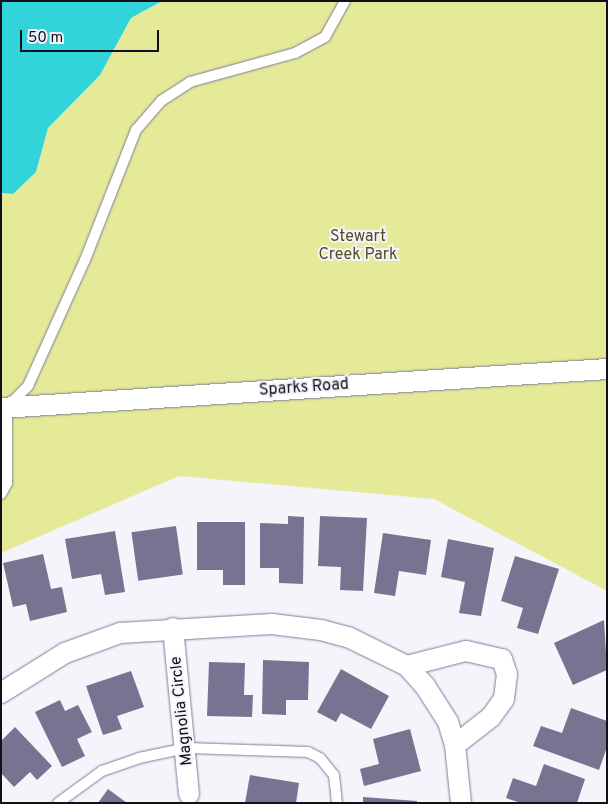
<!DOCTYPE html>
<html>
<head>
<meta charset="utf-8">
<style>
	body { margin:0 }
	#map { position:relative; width:608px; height:804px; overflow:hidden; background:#f5f4fb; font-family:Overpass,sans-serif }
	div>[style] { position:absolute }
	.green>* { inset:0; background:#e4ea98 }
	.water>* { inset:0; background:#31d5d9 }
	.building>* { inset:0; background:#797391; transform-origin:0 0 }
	.roads { filter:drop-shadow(0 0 1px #807b99) drop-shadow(0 0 1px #807b99) }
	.service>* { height:10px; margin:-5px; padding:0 5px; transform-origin:5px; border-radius:5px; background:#fff }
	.minor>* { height:20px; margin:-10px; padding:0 10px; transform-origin:10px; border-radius:10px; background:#fff }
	span { translate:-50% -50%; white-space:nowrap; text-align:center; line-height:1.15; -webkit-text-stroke:4px #f5f4fb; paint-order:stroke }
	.park-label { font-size:16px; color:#4c4e24 }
	.street-label { font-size:16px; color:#12101b }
	.frame { position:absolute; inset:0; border:2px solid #12101b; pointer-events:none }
	.scale { position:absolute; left:20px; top:30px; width:139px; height:22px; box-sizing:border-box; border:2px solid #12101b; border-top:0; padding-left:6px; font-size:15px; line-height:18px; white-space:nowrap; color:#12101b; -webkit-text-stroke:4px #f5f4fb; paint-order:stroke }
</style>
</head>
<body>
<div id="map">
	<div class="green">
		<i style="clip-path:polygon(162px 1px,607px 1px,607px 591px,434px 499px,179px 476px,1px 553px,1px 193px,13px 194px,36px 172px,48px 128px,100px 75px,131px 18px)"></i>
	</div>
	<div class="water">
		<i style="clip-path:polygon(1px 1px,162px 1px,131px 18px,100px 75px,48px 128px,36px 172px,13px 194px,1px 193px)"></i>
	</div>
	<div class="building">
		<i style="clip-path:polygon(288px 516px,304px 517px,303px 584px,279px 583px,279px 568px,260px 568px,260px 523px,288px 524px)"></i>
		<i style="clip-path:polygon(320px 516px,367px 518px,363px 591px,340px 590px,341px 567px,318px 566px)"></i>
		<i style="clip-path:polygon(197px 522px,245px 522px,245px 585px,223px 585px,223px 570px,197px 570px)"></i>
		<i style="left:176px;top:526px;width:49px;height:45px;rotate:82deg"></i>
		<i style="clip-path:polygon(115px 531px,125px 592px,105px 595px,101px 574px,72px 579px,65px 539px)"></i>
		<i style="clip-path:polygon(383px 533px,431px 540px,426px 575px,399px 571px,395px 596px,374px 593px)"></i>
		<i style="clip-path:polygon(448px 539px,494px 548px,481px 616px,459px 613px,465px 582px,441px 577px)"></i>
		<i style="clip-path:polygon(43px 554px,51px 589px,62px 587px,67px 612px,30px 621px,26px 604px,13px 607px,3px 563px)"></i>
		<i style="clip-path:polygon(515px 556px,559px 569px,538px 634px,517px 628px,523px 608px,501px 601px)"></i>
		<i style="clip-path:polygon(604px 620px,607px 670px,573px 685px,554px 643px)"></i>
		<i style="clip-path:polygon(263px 660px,309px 662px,308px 700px,286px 700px,286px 715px,262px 714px)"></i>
		<i style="clip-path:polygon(209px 662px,245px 663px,244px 695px,253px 695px,252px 717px,207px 716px)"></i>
		<i style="clip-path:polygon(341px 669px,389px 696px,371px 729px,341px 713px,336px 722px,317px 712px)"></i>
		<i style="clip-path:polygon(131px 671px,144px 707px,117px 716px,122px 729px,103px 735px,86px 686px)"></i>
		<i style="clip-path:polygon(60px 700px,65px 711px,78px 705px,92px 732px,77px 739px,85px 756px,62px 767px,35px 712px)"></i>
		<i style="clip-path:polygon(571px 708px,607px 721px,607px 747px,599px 770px,533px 746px,541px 726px,562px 733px)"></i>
		<i style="clip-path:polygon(15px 727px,52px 766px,37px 780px,30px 772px,14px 787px,1px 773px,1px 741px)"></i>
		<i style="clip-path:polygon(410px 729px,421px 771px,364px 786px,360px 769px,379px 764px,373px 739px)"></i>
		<i style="clip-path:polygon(544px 764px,585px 779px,577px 803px,521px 803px,506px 798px,513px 778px,536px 786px)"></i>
		<i style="clip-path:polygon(250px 775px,299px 783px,296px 803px,245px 803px)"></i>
		<i style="clip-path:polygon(108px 789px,127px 803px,98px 803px)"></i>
		<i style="clip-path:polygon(363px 797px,417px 801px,417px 803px,363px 803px)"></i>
	</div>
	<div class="roads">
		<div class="service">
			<i style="left:1px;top:494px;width:13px;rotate:-61deg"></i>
			<i style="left:7px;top:483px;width:76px;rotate:-90deg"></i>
			<i style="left:7px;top:407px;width:30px;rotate:-45deg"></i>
			<i style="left:28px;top:386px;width:138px;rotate:-65.7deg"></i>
			<i style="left:85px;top:260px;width:140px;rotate:-68.6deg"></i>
			<i style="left:136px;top:130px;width:38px;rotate:-49deg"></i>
			<i style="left:161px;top:101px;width:35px;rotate:-33deg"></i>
			<i style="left:190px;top:82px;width:109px;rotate:-15.4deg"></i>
			<i style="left:295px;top:53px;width:34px;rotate:-28deg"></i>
			<i style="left:325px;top:37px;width:41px;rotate:-60.9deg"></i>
			<i style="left:58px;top:803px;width:54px;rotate:-36deg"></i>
			<i style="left:102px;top:771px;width:39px;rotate:-19deg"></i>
			<i style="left:139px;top:758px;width:49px;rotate:-11.8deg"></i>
			<i style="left:187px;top:748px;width:121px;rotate:1.9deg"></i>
			<i style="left:308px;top:752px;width:13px;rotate:27deg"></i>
			<i style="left:320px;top:758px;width:22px;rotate:51deg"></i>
			<i style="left:334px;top:775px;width:28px;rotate:84deg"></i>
		</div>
		<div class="minor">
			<i style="left:1px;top:408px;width:607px;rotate:-3.68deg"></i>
			<i style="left:173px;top:628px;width:167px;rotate:84.5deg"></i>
			<i style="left:407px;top:666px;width:61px;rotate:-14.3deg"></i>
			<i style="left:466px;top:651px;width:37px;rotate:13deg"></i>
			<i style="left:502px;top:659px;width:16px;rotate:72deg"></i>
			<i style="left:507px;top:674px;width:25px;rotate:97deg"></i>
			<i style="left:504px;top:699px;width:22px;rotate:126deg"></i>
			<i style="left:491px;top:717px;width:46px;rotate:142.1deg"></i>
			<i style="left:1px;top:693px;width:75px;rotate:-32deg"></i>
			<i style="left:65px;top:653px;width:59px;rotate:-20deg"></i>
			<i style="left:120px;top:633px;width:152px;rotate:-3.4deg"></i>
			<i style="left:272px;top:624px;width:49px;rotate:7deg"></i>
			<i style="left:321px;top:630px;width:28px;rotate:15deg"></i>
			<i style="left:348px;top:637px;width:66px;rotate:26.2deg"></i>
			<i style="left:407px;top:666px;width:27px;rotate:48deg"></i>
			<i style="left:425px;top:686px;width:43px;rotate:57.4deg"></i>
			<i style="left:448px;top:722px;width:24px;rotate:73deg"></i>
			<i style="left:455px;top:745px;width:58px;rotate:84.1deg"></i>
		</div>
	</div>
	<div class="park-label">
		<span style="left:358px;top:246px">Stewart<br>Creek Park</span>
	</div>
	<div class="street-label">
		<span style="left:304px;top:388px;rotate:-4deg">Sparks Road</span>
		<span style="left:182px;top:711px;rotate:-96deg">Magnolia Circle</span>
	</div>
	<div class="frame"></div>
	<div class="scale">50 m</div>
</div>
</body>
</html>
